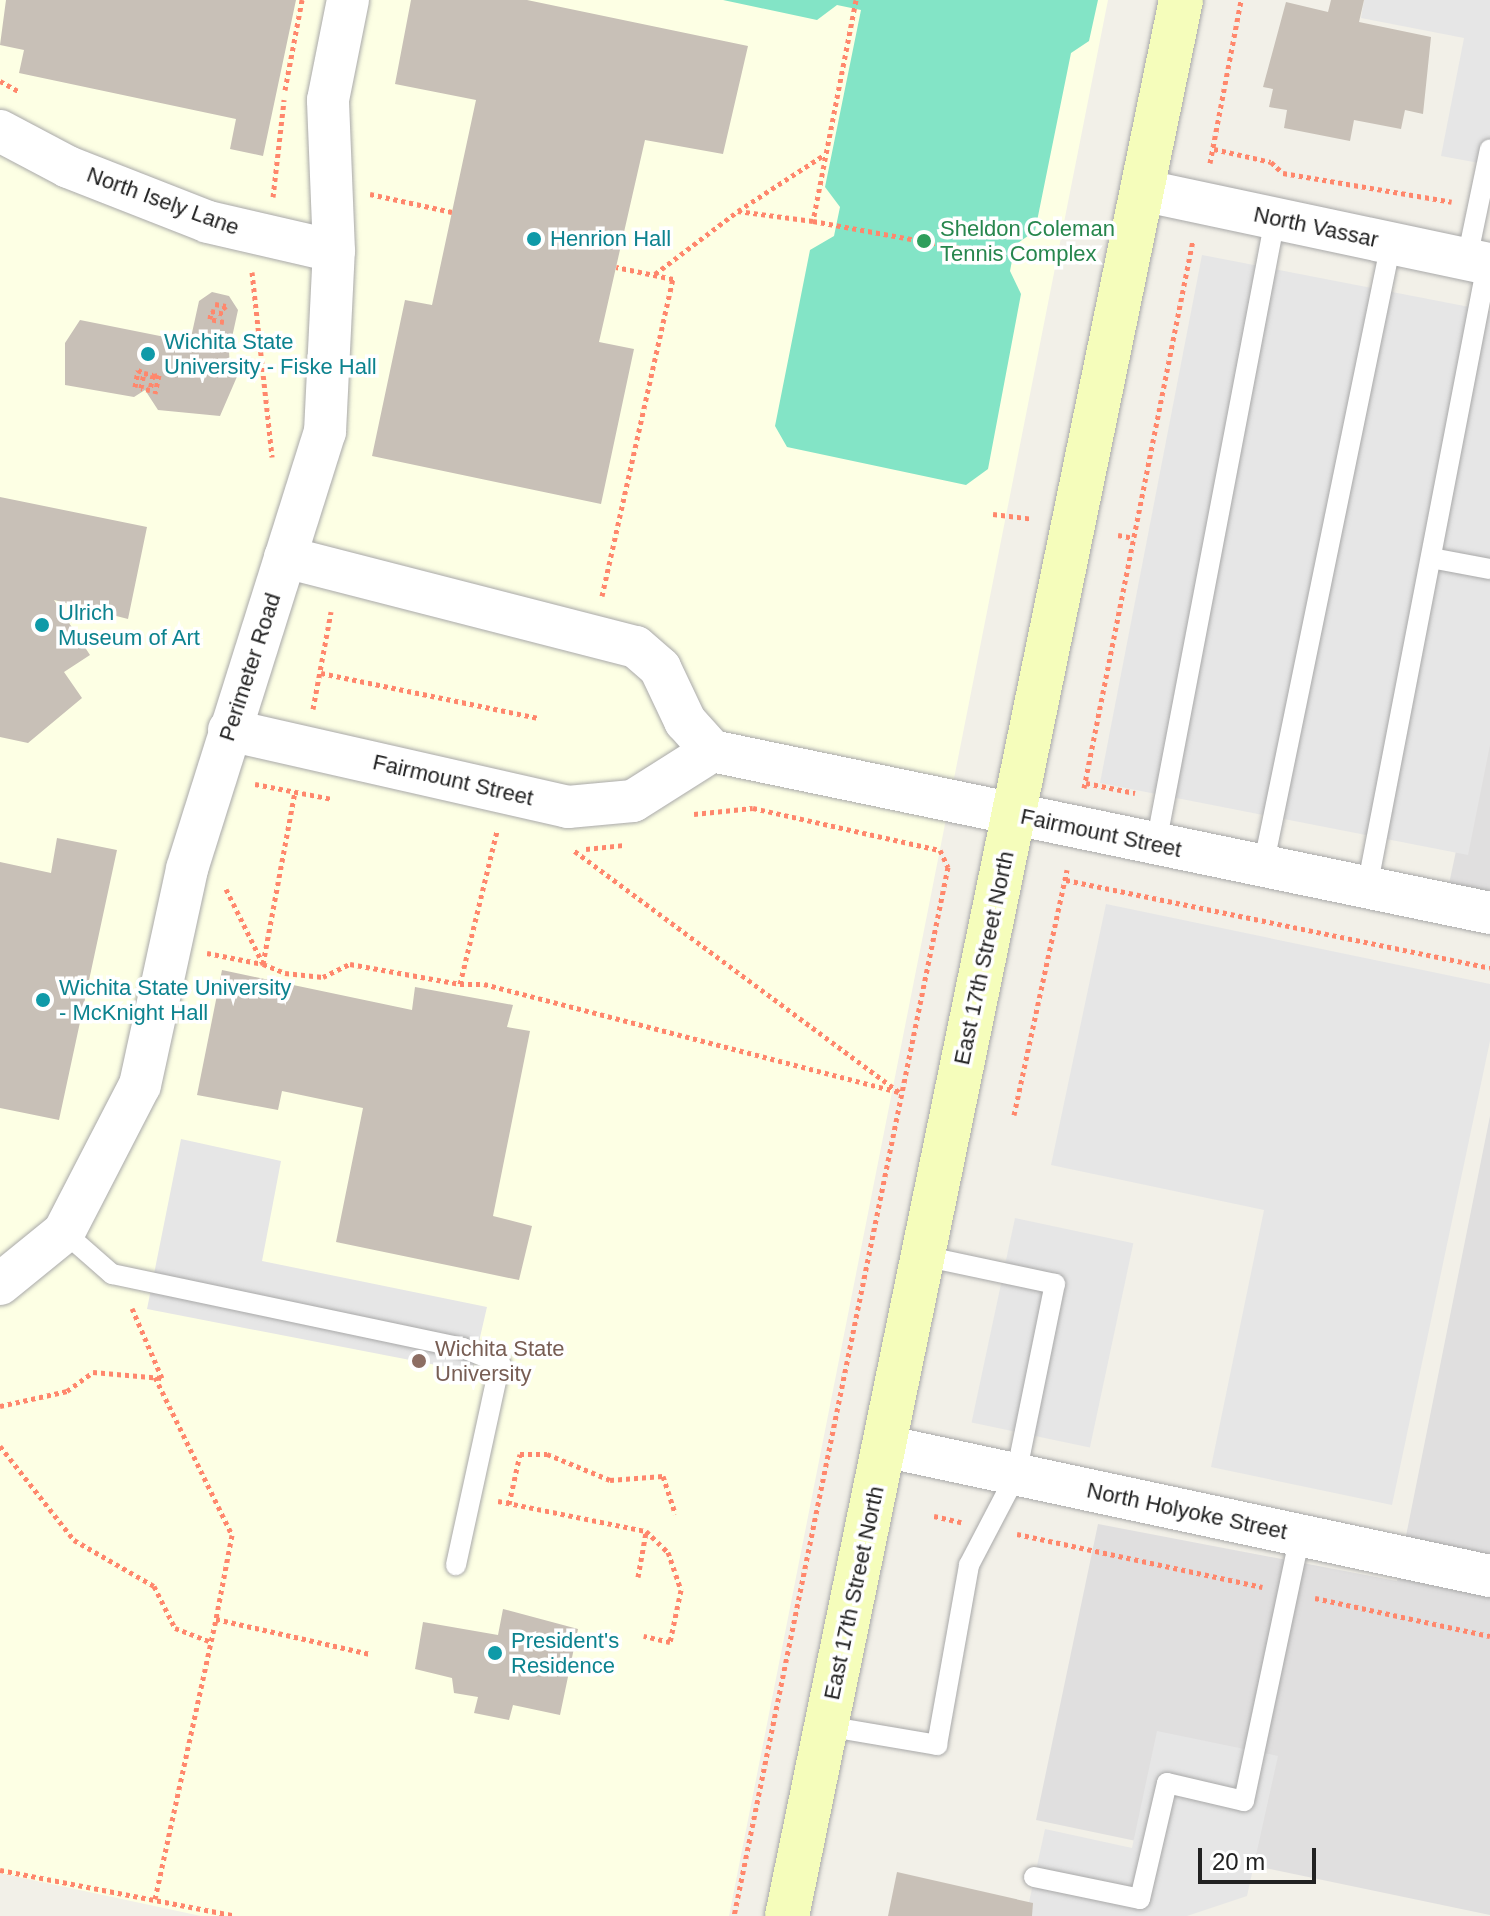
<!DOCTYPE html>
<html>
<head>
<meta charset="utf-8">
<style>
	body { margin:0 }
	#map { position:relative; width:1490px; height:1916px; overflow:hidden; background:#f2f0e8; font-family:Helvetica,sans-serif }
	div>[style] { position:absolute }
	.residential>* { inset:0; background:#e0dfdf }
	.education>* { inset:0; background:#fdffe4 }
	.pitch>* { inset:0; background:#83e4c6 }
	.parking>* { inset:0; background:#e6e6e6; transform-origin:0 0 }
	.building>* { inset:0; background:#c8c0b7 }
	.path>* { height:5px; margin-top:-2.5px; transform-origin:0; background:repeating-linear-gradient(90deg,#ff876c 0 4px,transparent 0 8px) }
	.roads { filter:drop-shadow(0 0 2px #a9a9a9) drop-shadow(0 0 2px #a9a9a9) }
	.lane>* { height:20px; margin:-10px; padding:0 10px; transform-origin:10px; border-radius:10px; background:#fff }
	.street>* { height:42px; margin:-21px; padding:0 21px; transform-origin:21px; border-radius:21px; background:#fff }
	.secondary>* { height:44px; margin:-22px; padding:0 22px; transform-origin:22px; border-radius:22px; background:#f5fdbb }
	.dots>* { width:22px; height:22px; translate:-50% -50%; box-sizing:border-box; border:4px solid #fff; border-radius:50% }
	span { translate:-50% -50%; white-space:nowrap; text-align:center; line-height:1.15; -webkit-text-stroke:7px #fff; paint-order:stroke }
	.street-label { font-size:22px; color:#222 }
	.leisure-label { font-size:22px; color:#27864d }
	.left { translate:0 -50%; text-align:left }
	.culture-label { font-size:22px; color:#0d838f }
	.education-label { font-size:22px; color:#785e54 }
	.scale { position:absolute; left:1198px; top:1848px; width:118px; height:36px; box-sizing:border-box; border:4px solid #222; border-top:0; padding-left:10px; font-size:24px; line-height:28px; white-space:nowrap; color:#222; -webkit-text-stroke:6px #fff; paint-order:stroke }
</style>
</head>
<body>
<div id="map">
	<div class="residential">
		<i style="clip-path:polygon(1490px 691px,1490px 894px,1449px 884px)"></i>
		<i style="clip-path:polygon(1490px 1116px,1490px 1915px,1036px 1820px,1098px 1524px,1397px 1581px)"></i>
	</div>
	<div class="education">
		<i style="clip-path:polygon(0 0,1108px 0,729px 1916px,201px 1916px,0 1873px)"></i>
	</div>
	<div class="pitch">
		<i style="clip-path:polygon(723px 0,1098px 0,1089px 41px,1071px 53px,1035px 231px,1015px 245px,1010px 271px,1021px 294px,988px 469px,966px 485px,787px 447px,775px 426px,810px 250px,834px 236px,840px 207px,825px 187px,861px 10px,837px 5px,817px 20px)"></i>
	</div>
	<div class="parking">
		<i style="clip-path:polygon(1364px 0,1490px 0,1490px 165px,1441px 156px,1464px 38px,1361px 18px)"></i>
		<i style="clip-path:polygon(1202px 255px,1490px 311px,1490px 745px,1468px 855px,1100px 783px)"></i>
		<i style="clip-path:polygon(1106px 904px,1490px 984px,1490px 1041px,1392px 1505px,1211px 1467px,1264px 1210px,1051px 1165px)"></i>
		<i style="clip-path:polygon(181px 1139px,281px 1161px,262px 1261px,487px 1307px,472px 1372px,147px 1309px)"></i>
		<i style="left:1015px;top:1218px;width:121px;height:209px;rotate:12deg"></i>
		<i style="clip-path:polygon(1157px 1731px,1278px 1756px,1247px 1896px,1187px 1916px,1026px 1916px,1045px 1829px,1132px 1848px)"></i>
	</div>
	<div class="building">
		<i style="clip-path:polygon(6px 0,296px 0,263px 156px,230px 149px,236px 119px,19px 73px,24px 50px,0 45px)"></i>
		<i style="clip-path:polygon(411px 0,527px 0,748px 46px,723px 154px,645px 140px,599px 342px,634px 349px,601px 504px,372px 456px,405px 300px,432px 305px,476px 100px,395px 84px)"></i>
		<i style="clip-path:polygon(1331px 0,1364px 0,1359px 22px,1431px 37px,1423px 114px,1405px 110px,1401px 129px,1354px 120px,1350px 141px,1284px 128px,1287px 110px,1269px 107px,1273px 89px,1263px 87px,1286px 2px,1328px 12px)"></i>
		<i style="clip-path:polygon(212px 292px,229px 296px,238px 310px,229px 351px,230px 370px,239px 372px,220px 416px,158px 410px,145px 390px,134px 397px,65px 385px,65px 343px,80px 320px,190px 342px,199px 301px)"></i>
		<i style="clip-path:polygon(0 497px,147px 527px,128px 619px,54px 600px,90px 655px,64px 672px,82px 698px,28px 743px,0 737px)"></i>
		<i style="clip-path:polygon(57px 838px,117px 850px,59px 1120px,0 1108px,0 862px,51px 873px)"></i>
		<i style="clip-path:polygon(222px 970px,412px 1010px,415px 987px,513px 1005px,507px 1027px,530px 1031px,493px 1216px,532px 1226px,519px 1280px,336px 1242px,363px 1108px,282px 1091px,278px 1110px,197px 1095px)"></i>
		<i style="clip-path:polygon(503px 1609px,578px 1629px,560px 1715px,513px 1705px,509px 1720px,474px 1713px,478px 1697px,454px 1693px,452px 1678px,415px 1669px,423px 1622px,498px 1635px)"></i>
		<i style="clip-path:polygon(897px 1872px,1033px 1903px,1032px 1916px,888px 1916px)"></i>
	</div>
	<div class="path">
		<i style="left:856px;top:0;width:225px;rotate:101deg"></i>
		<i style="left:813px;top:221px;width:199px;rotate:10.4deg"></i>
		<i style="left:0;top:81px;width:23px;rotate:29deg"></i>
		<i style="left:285px;top:90px;width:92px;rotate:-79.3deg"></i>
		<i style="left:1214px;top:149px;width:58px;rotate:12.8deg"></i>
		<i style="left:1271px;top:162px;width:16px;rotate:43deg"></i>
		<i style="left:1283px;top:173px;width:171px;rotate:9.7deg"></i>
		<i style="left:1210px;top:163px;width:166px;rotate:-79.2deg"></i>
		<i style="left:370px;top:194px;width:84px;rotate:12.4deg"></i>
		<i style="left:273px;top:197px;width:98px;rotate:-83.5deg"></i>
		<i style="left:813px;top:221px;width:76px;rotate:-172.4deg"></i>
		<i style="left:738px;top:211px;width:103px;rotate:-33.1deg"></i>
		<i style="left:252px;top:272px;width:186px;rotate:83.8deg"></i>
		<i style="left:655px;top:274px;width:104px;rotate:-37.2deg"></i>
		<i style="left:215px;top:304px;width:11px;rotate:10deg"></i>
		<i style="left:226px;top:306px;width:8px;rotate:140deg"></i>
		<i style="left:224px;top:322px;width:14px;rotate:-168deg"></i>
		<i style="left:210px;top:319px;width:8px;rotate:-83deg"></i>
		<i style="left:211px;top:311px;width:14px;rotate:12deg"></i>
		<i style="left:144px;top:373px;width:9px;rotate:13deg"></i>
		<i style="left:153px;top:375px;width:15px;rotate:101deg"></i>
		<i style="left:150px;top:390px;width:9px;rotate:-167deg"></i>
		<i style="left:141px;top:388px;width:15px;rotate:-79deg"></i>
		<i style="left:153px;top:376px;width:6px;rotate:-9deg"></i>
		<i style="left:159px;top:375px;width:19px;rotate:102deg"></i>
		<i style="left:135px;top:387px;width:17px;rotate:-80deg"></i>
		<i style="left:138px;top:370px;width:7px;rotate:27deg"></i>
		<i style="left:993px;top:514px;width:38px;rotate:7deg"></i>
		<i style="left:1118px;top:535px;width:16px;rotate:11deg"></i>
		<i style="left:602px;top:596px;width:325px;rotate:-77.4deg"></i>
		<i style="left:673px;top:279px;width:58px;rotate:-168.1deg"></i>
		<i style="left:321px;top:673px;width:222px;rotate:11.7deg"></i>
		<i style="left:313px;top:709px;width:99px;rotate:-79.5deg"></i>
		<i style="left:1086px;top:783px;width:50px;rotate:11.5deg"></i>
		<i style="left:255px;top:784px;width:78px;rotate:11deg"></i>
		<i style="left:1084px;top:788px;width:559px;rotate:-78.75deg"></i>
		<i style="left:694px;top:814px;width:59px;rotate:-5.8deg"></i>
		<i style="left:753px;top:808px;width:192px;rotate:12.7deg"></i>
		<i style="left:940px;top:850px;width:19px;rotate:65deg"></i>
		<i style="left:948px;top:867px;width:1071px;rotate:101.53deg"></i>
		<i style="left:586px;top:849px;width:37px;rotate:-6deg"></i>
		<i style="left:1066px;top:880px;width:433px;rotate:11.7deg"></i>
		<i style="left:226px;top:889px;width:84px;rotate:63.7deg"></i>
		<i style="left:263px;top:964px;width:24px;rotate:22deg"></i>
		<i style="left:285px;top:973px;width:38px;rotate:6deg"></i>
		<i style="left:323px;top:977px;width:30px;rotate:-26deg"></i>
		<i style="left:350px;top:964px;width:112px;rotate:10.3deg"></i>
		<i style="left:460px;top:984px;width:157px;rotate:-76.4deg"></i>
		<i style="left:207px;top:953px;width:57px;rotate:11.1deg"></i>
		<i style="left:263px;top:964px;width:175px;rotate:-79.5deg"></i>
		<i style="left:460px;top:984px;width:24px"></i>
		<i style="left:484px;top:984px;width:429px;rotate:14.6deg"></i>
		<i style="left:899px;top:1092px;width:407px;rotate:-143.4deg"></i>
		<i style="left:1014px;top:1115px;width:251px;rotate:-77.8deg"></i>
		<i style="left:155px;top:1377px;width:176px;rotate:64deg"></i>
		<i style="left:232px;top:1535px;width:86px;rotate:100.8deg"></i>
		<i style="left:0;top:1406px;width:69px;rotate:-12.6deg"></i>
		<i style="left:67px;top:1391px;width:32px;rotate:-36deg"></i>
		<i style="left:93px;top:1372px;width:69px;rotate:5deg"></i>
		<i style="left:162px;top:1378px;width:76px;rotate:-113.2deg"></i>
		<i style="left:0;top:1446px;width:120px;rotate:51.8deg"></i>
		<i style="left:74px;top:1540px;width:92px;rotate:29.9deg"></i>
		<i style="left:154px;top:1586px;width:47px;rotate:63.4deg"></i>
		<i style="left:175px;top:1628px;width:39px;rotate:21deg"></i>
		<i style="left:498px;top:1501px;width:151px;rotate:11.5deg"></i>
		<i style="left:646px;top:1531px;width:30px;rotate:44deg"></i>
		<i style="left:668px;top:1552px;width:40px;rotate:71.1deg"></i>
		<i style="left:681px;top:1590px;width:53px;rotate:101.9deg"></i>
		<i style="left:670px;top:1642px;width:27px;rotate:-167deg"></i>
		<i style="left:509px;top:1504px;width:51px;rotate:-77.6deg"></i>
		<i style="left:520px;top:1454px;width:27px"></i>
		<i style="left:547px;top:1454px;width:68px;rotate:22.4deg"></i>
		<i style="left:610px;top:1480px;width:53px;rotate:-4.3deg"></i>
		<i style="left:663px;top:1476px;width:40px;rotate:72deg"></i>
		<i style="left:934px;top:1516px;width:28px;rotate:13deg"></i>
		<i style="left:1017px;top:1534px;width:251px;rotate:12.2deg"></i>
		<i style="left:638px;top:1577px;width:46px;rotate:-79.9deg"></i>
		<i style="left:1315px;top:1598px;width:179px;rotate:12.3deg"></i>
		<i style="left:0;top:1870px;width:240px;rotate:11deg"></i>
		<i style="left:155px;top:1899px;width:287px;rotate:-77.7deg"></i>
		<i style="left:216px;top:1619px;width:158px;rotate:12.8deg"></i>
	</div>
	<div class="roads">
		<div class="lane">
			<i style="left:1467px;top:259px;width:112px;rotate:-78.2deg"></i>
			<i style="left:1431px;top:558px;width:60px;rotate:10.6deg"></i>
			<i style="left:1156px;top:844px;width:636px;rotate:-79.22deg"></i>
			<i style="left:1263px;top:867px;width:637px;rotate:-78.41deg"></i>
			<i style="left:1367px;top:888px;width:635px;rotate:-79.11deg"></i>
			<i style="left:64px;top:1232px;width:64px;rotate:41.2deg"></i>
			<i style="left:112px;top:1274px;width:359px;rotate:11.9deg"></i>
			<i style="left:463px;top:1348px;width:40px;rotate:22deg"></i>
			<i style="left:500px;top:1363px;width:207px;rotate:102.3deg"></i>
			<i style="left:826px;top:1726px;width:113px;rotate:9.7deg"></i>
			<i style="left:937px;top:1745px;width:183px;rotate:-79.9deg"></i>
			<i style="left:969px;top:1565px;width:102px;rotate:-62.4deg"></i>
			<i style="left:1016px;top:1475px;width:195px;rotate:-78.5deg"></i>
			<i style="left:1055px;top:1284px;width:135px;rotate:-168deg"></i>
			<i style="left:1034px;top:1877px;width:108px;rotate:11.7deg"></i>
			<i style="left:1140px;top:1899px;width:119px;rotate:-76.9deg"></i>
			<i style="left:1167px;top:1783px;width:79px;rotate:13.2deg"></i>
			<i style="left:1244px;top:1801px;width:272px;rotate:-78.1deg"></i>
		</div>
		<div class="street">
			<i style="left:0;top:131px;width:77px;rotate:27.9deg"></i>
			<i style="left:68px;top:167px;width:150px;rotate:21.4deg"></i>
			<i style="left:208px;top:222px;width:129px;rotate:13deg"></i>
			<i style="left:1141px;top:190px;width:357px;rotate:12deg"></i>
			<i style="left:285px;top:557px;width:362px;rotate:14.4deg"></i>
			<i style="left:636px;top:647px;width:32px;rotate:41deg"></i>
			<i style="left:660px;top:668px;width:59px;rotate:64.7deg"></i>
			<i style="left:685px;top:721px;width:40px;rotate:48deg"></i>
			<i style="left:712px;top:751px;width:795px;rotate:11.76deg"></i>
			<i style="left:229px;top:730px;width:348px;rotate:12.8deg"></i>
			<i style="left:568px;top:807px;width:65px;rotate:-5.3deg"></i>
			<i style="left:633px;top:801px;width:93px;rotate:-32.3deg"></i>
			<i style="left:0;top:1284px;width:82px;rotate:-39.1deg"></i>
			<i style="left:64px;top:1232px;width:165px;rotate:-62.7deg"></i>
			<i style="left:140px;top:1085px;width:221px;rotate:-77.7deg"></i>
			<i style="left:187px;top:869px;width:458px;rotate:-72.5deg"></i>
			<i style="left:325px;top:432px;width:181px;rotate:-87.2deg"></i>
			<i style="left:334px;top:251px;width:151px;rotate:-92.3deg"></i>
			<i style="left:328px;top:100px;width:102px;rotate:-78.7deg"></i>
			<i style="left:884px;top:1446px;width:620px;rotate:12.11deg"></i>
		</div>
		<div class="secondary">
			<i style="left:787px;top:1916px;width:1956px;rotate:-78.38deg"></i>
		</div>
	</div>
	<div class="dots">
		<i style="left:534px;top:239px;background:#0f9aa8"></i>
		<i style="left:924px;top:241px;background:#2e9e5b"></i>
		<i style="left:148px;top:354px;background:#0f9aa8"></i>
		<i style="left:42px;top:625px;background:#0f9aa8"></i>
		<i style="left:43px;top:1000px;background:#0f9aa8"></i>
		<i style="left:419px;top:1361px;background:#8d6e63"></i>
		<i style="left:495px;top:1653px;background:#0f9aa8"></i>
	</div>
	<div class="street-label">
		<span style="left:163px;top:201px;rotate:20deg">North Isely Lane</span>
		<span style="left:1316px;top:227px;rotate:12deg">North Vassar</span>
		<span style="left:250px;top:667px;rotate:-72deg">Perimeter Road</span>
		<span style="left:453px;top:780px;rotate:13deg">Fairmount Street</span>
		<span style="left:1101px;top:833px;rotate:12deg">Fairmount Street</span>
		<span style="left:984px;top:958px;rotate:-78deg">East 17th Street North</span>
		<span style="left:1187px;top:1511px;rotate:12deg">North Holyoke Street</span>
		<span style="left:854px;top:1593px;rotate:-78deg">East 17th Street North</span>
	</div>
	<div class="leisure-label">
		<span class="left" style="left:940px;top:241px">Sheldon Coleman<br>Tennis Complex</span>
	</div>
	<div class="culture-label">
		<span class="left" style="left:550px;top:239px">Henrion Hall</span>
		<span class="left" style="left:164px;top:354px">Wichita State<br>University - Fiske Hall</span>
		<span class="left" style="left:58px;top:625px">Ulrich<br>Museum of Art</span>
		<span class="left" style="left:59px;top:1000px">Wichita State University<br>- McKnight Hall</span>
		<span class="left" style="left:511px;top:1653px">President's<br>Residence</span>
	</div>
	<div class="education-label">
		<span class="left" style="left:435px;top:1361px">Wichita State<br>University</span>
	</div>
	<div class="scale">20 m</div>
</div>
</body>
</html>
